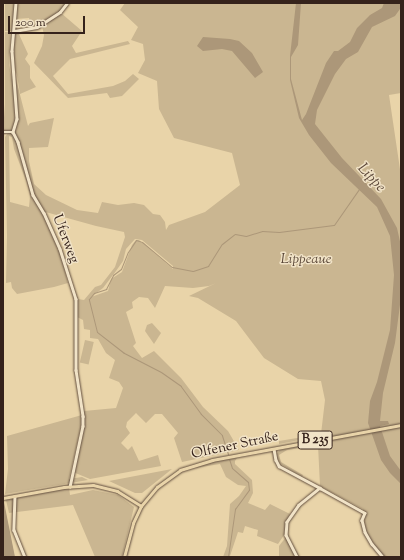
<!DOCTYPE html>
<html>
<head>
<meta charset="utf-8">
<style>
	body { margin:0 }
	#map { position:relative; width:404px; height:560px; overflow:hidden; background:#e9d4a9; font-family:"Sorts Mill Goudy",serif }
	div>[style] { position:absolute }
	.green>* { inset:0; background:#cab691; transform-origin:0 0 }
	.water>* { inset:0; background:#ac9779 }
	.stream>* { height:1px; margin:-0.5px; padding:0 0.5px; transform-origin:0.5px; border-radius:0.5px; background:#ac9779 }
	.roads { filter:drop-shadow(0 0 1px #624e3e) drop-shadow(0 0 1px #624e3e) }
	.minor>* { height:2.5px; margin:-1.25px; padding:0 1.25px; transform-origin:1.25px; border-radius:1.25px; background:#f1e3c7 }
	.major>* { height:3px; margin:-1.5px; padding:0 1.5px; transform-origin:1.5px; border-radius:1.5px; background:#e9d4a9 }
	span { translate:-50% -50%; white-space:nowrap; text-align:center; line-height:1.15; -webkit-text-stroke:3px #f1e3c7; paint-order:stroke }
	.shield-label span { padding:1px 3px; background:#f1e3c7; border:1px solid; border-radius:3px; -webkit-text-stroke-width:0 }
	.shield-label { font-size:13px; color:#35221b; font-weight:700 }
	.street-label { font-size:14px; color:#35221b }
	.park-label { font-size:14px; color:#5a4738; font-style:italic }
	.water-label { font-size:15px; color:#594537; font-style:italic }
	.frame { position:absolute; inset:0; border:4px solid #35221b; pointer-events:none }
	.scale { position:absolute; left:8px; top:16px; width:77px; height:18px; box-sizing:border-box; border:2px solid #35221b; border-top:0; padding-left:5px; font-size:12px; line-height:14px; white-space:nowrap; color:#35221b; -webkit-text-stroke:3px #f1e3c7; paint-order:stroke }
</style>
</head>
<body>
<div id="map">
	<div class="green">
		<i style="clip-path:polygon(5px 3px,15px 3px,13px 31px,5px 31px)"></i>
		<i style="clip-path:polygon(17px 3px,66px 3px,60px 12px,42px 24px,31px 28px,29px 18px,16px 19px)"></i>
		<i style="clip-path:polygon(evenodd,125px 3px,401px 3px,401px 93px,389px 95px,401px 176px,401px 557px,383px 557px,368px 538px,364px 525px,365px 517px,363px 509px,320px 486px,318px 445px,287px 450px,279px 455px,281px 462px,303px 475px,302px 477px,279px 463px,276px 454px,280px 450px,318px 442px,320px 436px,279px 444px,279px 441px,321px 434px,325px 400px,321px 381px,298px 379px,264px 358px,236px 321px,198px 298px,189px 296px,216px 283px,209px 286px,193px 288px,165px 286px,155px 308px,148px 298px,139px 297px,132px 302px,133px 308px,126px 312px,136px 343px,133px 346px,142px 358px,154px 351px,181px 378px,203px 407px,228px 431px,239px 450px,182px 462px,174px 438px,178px 433px,162px 414px,155px 414px,146px 423px,136px 413px,127px 422px,126px 427px,130px 433px,121px 443px,128px 450px,132px 446px,139px 461px,158px 455px,161px 466px,90px 479px,73px 472px,84px 425px,84px 411px,116px 408px,123px 388px,119px 382px,109px 378px,115px 360px,106px 353px,98px 339px,90px 338px,90px 330px,84px 329px,83px 320px,77px 317px,78px 299px,84px 300px,95px 287px,101px 285px,115px 267px,125px 237px,124px 232px,96px 226px,42px 211px,61px 256px,68px 283px,54px 287px,17px 294px,12px 288px,11px 282px,6px 283px,7px 236px,5px 137px,8px 133px,12px 133px,14px 136px,14px 132px,3px 131px,5px 104px,5px 32px,10px 32px,9px 65px,12px 79px,16px 79px,28px 126px,30px 123px,54px 118px,48px 147px,29px 148px,29px 161px,34px 184px,46px 195px,77px 210px,98px 213px,102px 202px,118px 205px,134px 203px,144px 205px,153px 214px,160px 215px,165px 222px,166px 230px,169px 225px,205px 212px,240px 185px,232px 153px,174px 138px,159px 109px,157px 81px,138px 73px,145px 60px,143px 44px,131px 40px,138px 27px,120px 10px,125px 3px,9px 136px,12px 137px,14px 149px,27px 183px,30px 196px,29px 207px,10px 202px,9px 136px,125px 3px,135px 239px,142px 240px,173px 266px,173px 269px,139px 240px,136px 240px,132px 245px,122px 272px,111px 279px,108px 291px,91px 297px,103px 288px,116px 271px,123px 261px,126px 249px,135px 239px)"></i>
		<i style="clip-path:polygon(61px 13px,82px 31px,72px 46px,76px 53px,128px 41px,130px 44px,70px 59px,53px 76px,68px 94px,113px 86px,125px 81px,133px 74px,139px 79px,122px 96px,110px 98px,107px 93px,68px 98px,34px 63px,42px 46px,44px 35px,42px 26px)"></i>
		<i style="clip-path:polygon(15px 32px,18px 32px,28px 54px,25px 59px,30px 66px,30px 78px,36px 87px,20px 94px,17px 75px,13px 65px,12px 51px)"></i>
		<i style="clip-path:polygon(152px 323px,161px 333px,154px 344px,145px 331px,147px 325px)"></i>
		<i style="left:85px;top:340px;width:9px;height:23px;rotate:13deg"></i>
		<i style="clip-path:polygon(82px 415px,81px 426px,69px 479px,82px 477px,88px 480px,5px 494px,8px 469px,7px 436px)"></i>
		<i style="clip-path:polygon(237px 458px,235px 461px,235px 464px,252px 480px,253px 493px,248px 503px,265px 510px,270px 504px,290px 514px,286px 522px,284px 535px,278px 544px,257px 536px,258px 530px,245px 526px,243px 533px,238px 532px,230px 556px,232px 557px,223px 557px,227px 546px,230px 504px,239px 496px,246px 486px,238px 485px,226px 477px,220px 464px,195px 468px,204px 463px)"></i>
		<i style="clip-path:polygon(172px 469px,142px 493px,135px 493px,109px 481px)"></i>
		<i style="clip-path:polygon(69px 488px,70px 495px,93px 490px,118px 495px,134px 507px,122px 557px,95px 557px,73px 505px,9px 513px,6px 500px)"></i>
		<i style="clip-path:polygon(286px 537px,295px 557px,279px 557px,279px 546px)"></i>
	</div>
	<div class="water">
		<i style="clip-path:polygon(296px 3px,301px 3px,298px 45px,291px 57px,291px 79px,302px 120px,306px 114px,326px 63px,334px 51px,338px 51px,350px 42px,357px 28px,370px 15px,382px 8px,384px 3px,401px 3px,400px 9px,395px 16px,372px 27px,358px 52px,346px 59px,335px 74px,317px 110px,315px 124px,342px 158px,381px 199px,397px 228px,401px 246px,401px 297px,395px 343px,383px 393px,380px 421px,388px 421px,389px 424px,380px 426px,390px 456px,401px 471px,401px 484px,390px 473px,381px 460px,368px 423px,370px 401px,377px 382px,390px 330px,394px 275px,390px 236px,377px 207px,331px 163px,309px 135px,299px 118px,290px 80px,290px 56px)"></i>
		<i style="clip-path:polygon(203px 37px,230px 39px,239px 41px,252px 53px,263px 72px,255px 78px,232px 51px,222px 49px,203px 51px,197px 46px)"></i>
		<i style="clip-path:polygon(3px 497px,15px 557px,3px 557px)"></i>
	</div>
	<div class="stream">
		<i style="left:228px;top:454px;width:20px;rotate:-108deg"></i>
		<i style="left:222px;top:435px;width:30px;rotate:-135deg"></i>
		<i style="left:201px;top:414px;width:34px;rotate:-126deg"></i>
		<i style="left:181px;top:386px;width:24px;rotate:-145deg"></i>
		<i style="left:161px;top:372px;width:42px;rotate:-152.8deg"></i>
		<i style="left:124px;top:353px;width:34px;rotate:-142deg"></i>
		<i style="left:97px;top:332px;width:34px;rotate:-104deg"></i>
		<i style="left:89px;top:299px;width:8px;rotate:-50deg"></i>
		<i style="left:94px;top:293px;width:13px;rotate:-18deg"></i>
		<i style="left:106px;top:289px;width:16px;rotate:-63deg"></i>
		<i style="left:113px;top:275px;width:10px;rotate:-37deg"></i>
		<i style="left:121px;top:269px;width:18px;rotate:-68deg"></i>
		<i style="left:128px;top:252px;width:14px;rotate:-56deg"></i>
		<i style="left:136px;top:240px;width:6px;rotate:18deg"></i>
		<i style="left:142px;top:242px;width:39px;rotate:40deg"></i>
		<i style="left:172px;top:267px;width:21px;rotate:11deg"></i>
		<i style="left:193px;top:271px;width:16px;rotate:-18deg"></i>
		<i style="left:208px;top:266px;width:26px;rotate:-58deg"></i>
		<i style="left:222px;top:244px;width:16px;rotate:-38deg"></i>
		<i style="left:235px;top:234px;width:11px;rotate:10deg"></i>
		<i style="left:246px;top:236px;width:17px;rotate:-17deg"></i>
		<i style="left:262px;top:231px;width:17px;rotate:3deg"></i>
		<i style="left:279px;top:232px;width:55px;rotate:-7.3deg"></i>
		<i style="left:334px;top:225px;width:44px;rotate:-55.2deg"></i>
		<i style="left:228px;top:557px;width:49px;rotate:-81.7deg"></i>
		<i style="left:235px;top:509px;width:24px;rotate:-54deg"></i>
		<i style="left:249px;top:490px;width:8px;rotate:-97deg"></i>
		<i style="left:248px;top:482px;width:21px;rotate:-139deg"></i>
		<i style="left:232px;top:468px;width:9px;rotate:-108deg"></i>
	</div>
	<div class="roads">
		<div class="minor">
			<i style="left:16px;top:3px;width:48px;rotate:94.8deg"></i>
			<i style="left:12px;top:51px;width:68px;rotate:85.8deg"></i>
			<i style="left:17px;top:119px;width:14px;rotate:107deg"></i>
			<i style="left:13px;top:132px;width:11px;rotate:63deg"></i>
			<i style="left:18px;top:142px;width:55px;rotate:74.2deg"></i>
			<i style="left:33px;top:195px;width:21px;rotate:59deg"></i>
			<i style="left:44px;top:213px;width:39px;rotate:66deg"></i>
			<i style="left:60px;top:249px;width:52px;rotate:72.3deg"></i>
			<i style="left:76px;top:299px;width:71px;rotate:90deg"></i>
			<i style="left:76px;top:370px;width:47px;rotate:81.3deg"></i>
			<i style="left:83px;top:416px;width:10px;rotate:90deg"></i>
			<i style="left:83px;top:426px;width:62px;rotate:102deg"></i>
			<i style="left:14px;top:31px;width:23px;rotate:-10deg"></i>
			<i style="left:37px;top:27px;width:27px;rotate:-33deg"></i>
			<i style="left:60px;top:12px;width:11px;rotate:-52deg"></i>
			<i style="left:3px;top:132px;width:10px"></i>
			<i style="left:274px;top:449px;width:11px;rotate:80deg"></i>
			<i style="left:276px;top:460px;width:7px;rotate:63deg"></i>
			<i style="left:279px;top:466px;width:47px;rotate:28.2deg"></i>
			<i style="left:320px;top:488px;width:27px;rotate:141deg"></i>
			<i style="left:299px;top:505px;width:21px;rotate:125deg"></i>
			<i style="left:287px;top:522px;width:13px;rotate:94deg"></i>
			<i style="left:286px;top:535px;width:25px;rotate:63deg"></i>
			<i style="left:320px;top:488px;width:51px;rotate:29.1deg"></i>
			<i style="left:365px;top:513px;width:8px;rotate:113deg"></i>
			<i style="left:362px;top:520px;width:12px;rotate:76deg"></i>
			<i style="left:365px;top:532px;width:14px;rotate:60deg"></i>
			<i style="left:372px;top:544px;width:17px;rotate:50deg"></i>
			<i style="left:15px;top:496px;width:34px;rotate:92deg"></i>
			<i style="left:14px;top:530px;width:29px;rotate:68deg"></i>
		</div>
		<div class="major">
			<i style="left:3px;top:498px;width:62px;rotate:-10.2deg"></i>
			<i style="left:64px;top:487px;width:29px;rotate:-4deg"></i>
			<i style="left:93px;top:485px;width:25px;rotate:14deg"></i>
			<i style="left:117px;top:491px;width:28px;rotate:32deg"></i>
			<i style="left:124px;top:557px;width:35px;rotate:-75deg"></i>
			<i style="left:133px;top:523px;width:19px;rotate:-65deg"></i>
			<i style="left:141px;top:506px;width:25px;rotate:-50deg"></i>
			<i style="left:157px;top:487px;width:29px;rotate:-36deg"></i>
			<i style="left:180px;top:470px;width:34px;rotate:-17deg"></i>
			<i style="left:212px;top:460px;width:192px;rotate:-10.5deg"></i>
		</div>
	</div>
	<div class="shield-label">
		<span style="left:315px;top:440px">B 235</span>
	</div>
	<div class="street-label">
		<span style="left:65px;top:239px;rotate:69deg">Uferweg</span>
		<span style="left:235px;top:446px;rotate:-12deg">Olfener Straße</span>
	</div>
	<div class="park-label">
		<span style="left:306px;top:260px">Lippeaue</span>
	</div>
	<div class="water-label">
		<span style="left:371px;top:178px;rotate:47deg">Lippe</span>
	</div>
	<div class="frame"></div>
	<div class="scale">200 m</div>
</div>
</body>
</html>
